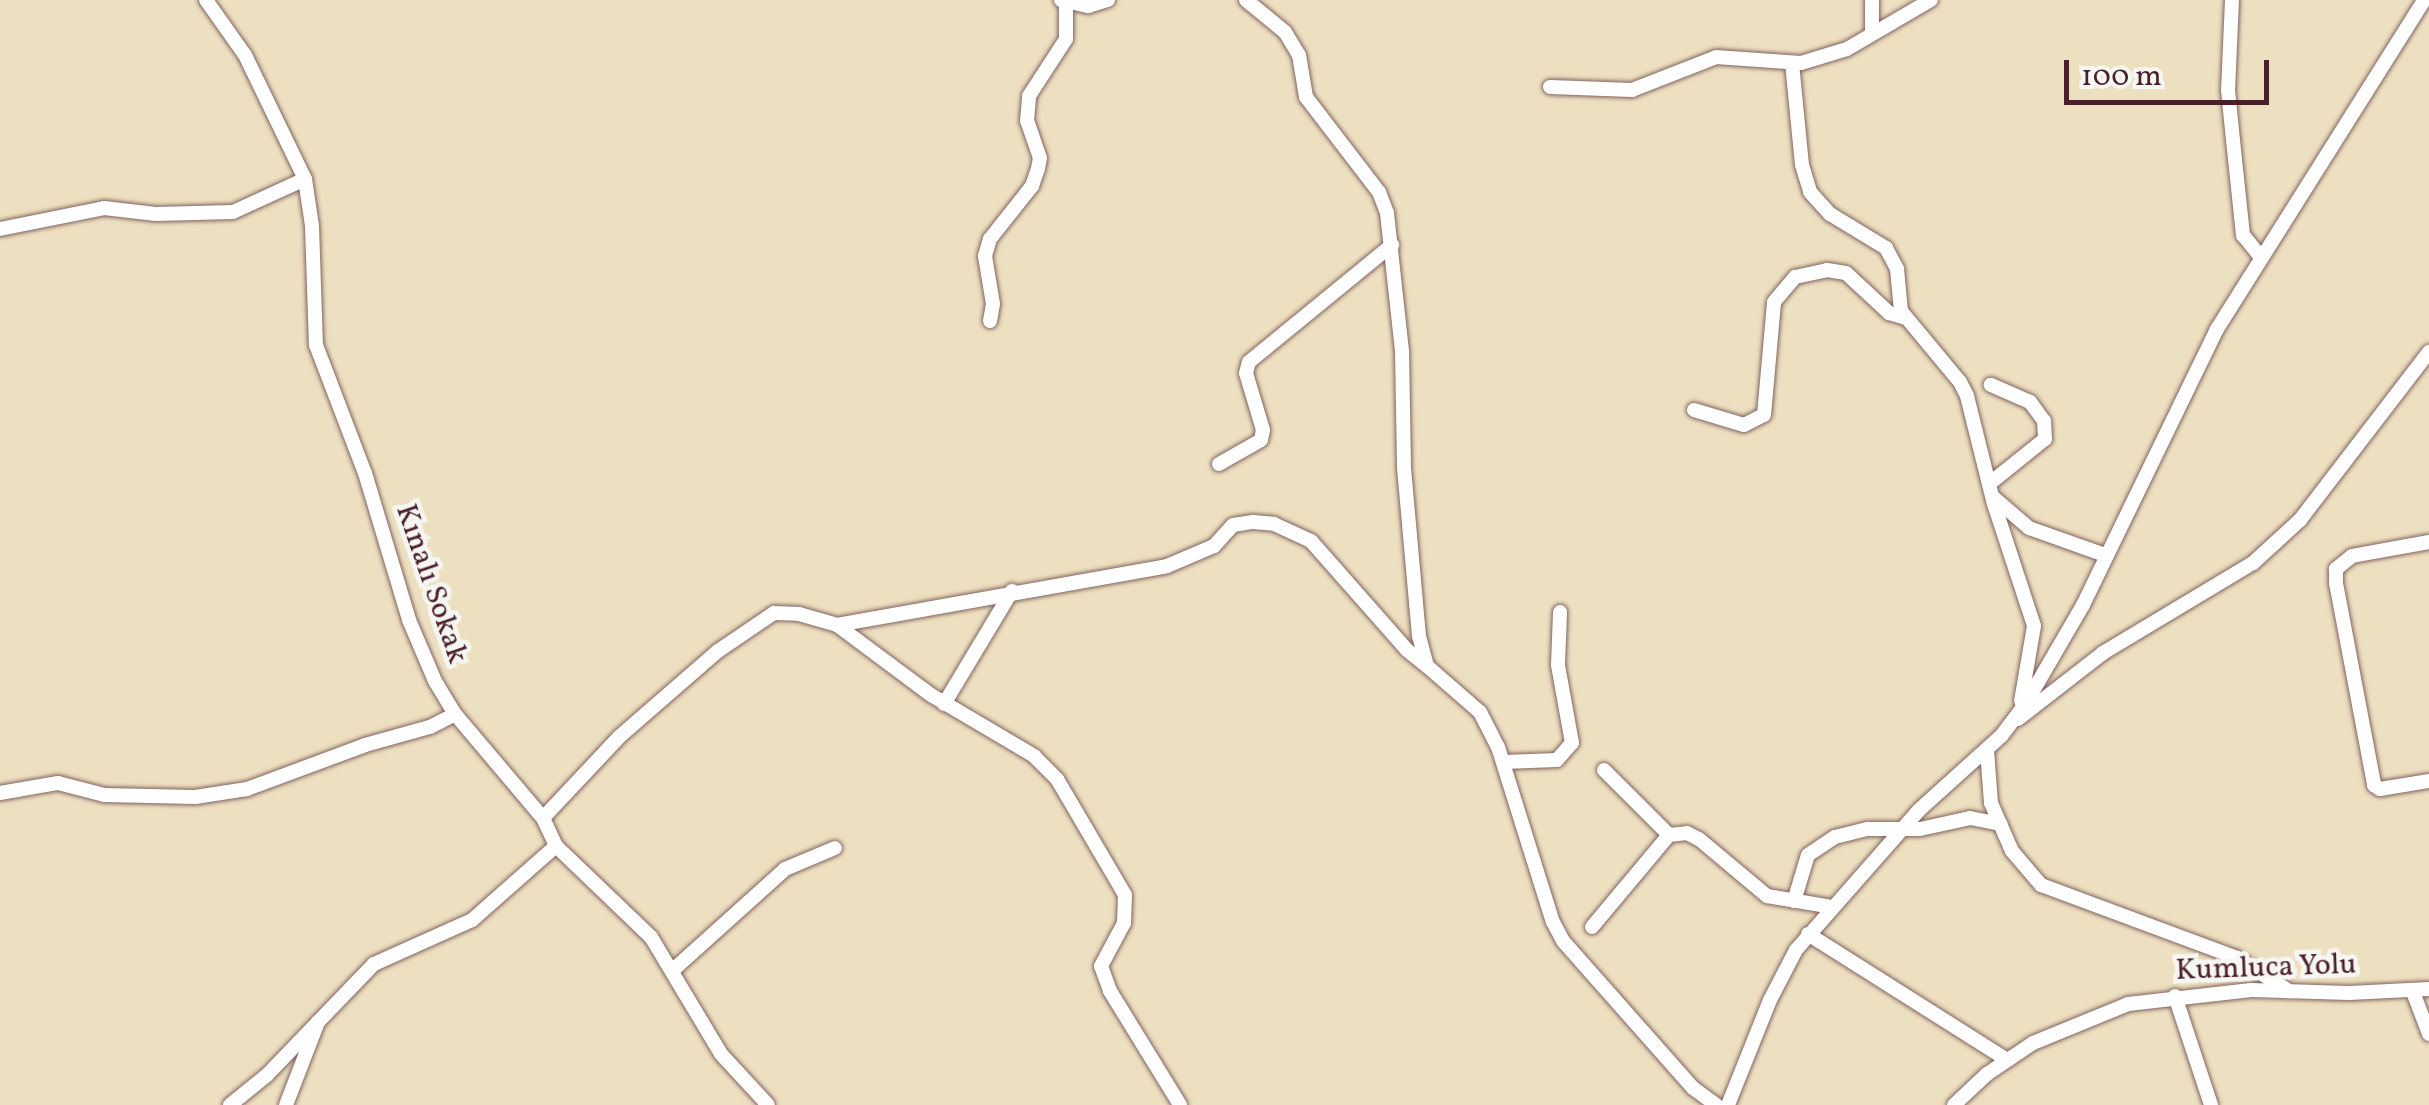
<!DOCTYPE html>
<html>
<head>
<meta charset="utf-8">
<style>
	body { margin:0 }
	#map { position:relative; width:2429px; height:1105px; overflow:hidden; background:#ede0c0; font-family:Vollkorn,serif }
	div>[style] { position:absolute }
	.roads { filter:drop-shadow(0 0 2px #83635f) drop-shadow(0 0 2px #83635f) }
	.minor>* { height:14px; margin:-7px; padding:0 7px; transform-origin:7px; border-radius:7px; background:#fff }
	span { translate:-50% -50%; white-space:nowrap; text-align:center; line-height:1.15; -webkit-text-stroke:9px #f6f6f2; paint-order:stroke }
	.street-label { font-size:30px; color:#4a1f2b }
	.scale { position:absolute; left:2064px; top:60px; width:205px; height:45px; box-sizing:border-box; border:5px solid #4a1f2b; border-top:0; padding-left:12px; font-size:30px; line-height:35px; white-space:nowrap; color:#4a1f2b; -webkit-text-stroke:8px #f6f6f2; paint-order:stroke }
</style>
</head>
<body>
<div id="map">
	<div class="roads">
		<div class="minor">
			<i style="left:206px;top:0;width:67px;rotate:54.7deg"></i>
			<i style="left:245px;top:55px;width:138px;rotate:64.2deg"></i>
			<i style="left:305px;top:179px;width:48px;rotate:81.5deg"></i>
			<i style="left:312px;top:226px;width:119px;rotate:88.1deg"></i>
			<i style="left:316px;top:345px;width:137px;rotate:69.1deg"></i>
			<i style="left:365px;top:473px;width:153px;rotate:73.3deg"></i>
			<i style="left:409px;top:620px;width:66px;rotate:66.9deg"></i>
			<i style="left:435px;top:681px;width:39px;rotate:59deg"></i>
			<i style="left:455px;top:714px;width:136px;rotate:49.8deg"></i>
			<i style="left:543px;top:818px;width:31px;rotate:65deg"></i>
			<i style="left:556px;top:846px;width:132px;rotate:43.8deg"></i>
			<i style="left:651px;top:937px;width:136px;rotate:59.1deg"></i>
			<i style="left:721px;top:1054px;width:69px;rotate:47.3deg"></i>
			<i style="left:1061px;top:0;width:28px;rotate:13deg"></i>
			<i style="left:1088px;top:6px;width:21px;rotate:-17deg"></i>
			<i style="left:1246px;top:0;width:50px;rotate:39.4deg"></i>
			<i style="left:1285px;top:32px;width:27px;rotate:59deg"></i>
			<i style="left:1299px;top:55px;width:43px;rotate:80.5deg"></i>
			<i style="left:1306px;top:97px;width:120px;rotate:52.5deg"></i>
			<i style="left:1379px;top:192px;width:22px;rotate:69deg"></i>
			<i style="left:1387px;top:213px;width:139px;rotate:83.8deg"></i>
			<i style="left:1402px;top:351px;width:117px;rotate:89deg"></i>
			<i style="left:1404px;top:468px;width:169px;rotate:84.9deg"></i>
			<i style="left:1419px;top:636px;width:31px;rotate:75deg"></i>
			<i style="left:1427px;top:666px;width:70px;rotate:41deg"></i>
			<i style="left:1480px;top:712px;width:39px;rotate:63deg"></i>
			<i style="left:1498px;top:747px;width:183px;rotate:72.6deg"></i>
			<i style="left:1553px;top:922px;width:21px;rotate:62deg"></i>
			<i style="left:1563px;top:941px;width:196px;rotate:48.5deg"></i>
			<i style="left:1693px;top:1088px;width:29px;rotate:36deg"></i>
			<i style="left:1872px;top:0;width:33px;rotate:90deg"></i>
			<i style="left:2232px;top:0;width:90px;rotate:92.5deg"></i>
			<i style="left:2228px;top:90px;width:50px;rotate:84.3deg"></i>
			<i style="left:2233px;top:140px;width:96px;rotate:84deg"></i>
			<i style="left:2243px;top:235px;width:27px;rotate:51deg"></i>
			<i style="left:1792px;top:63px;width:102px;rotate:84.4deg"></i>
			<i style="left:1802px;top:165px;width:28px;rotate:73deg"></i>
			<i style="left:1810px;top:192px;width:30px;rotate:48deg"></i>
			<i style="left:1830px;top:214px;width:66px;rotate:31.3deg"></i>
			<i style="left:1886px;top:248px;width:24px;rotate:62deg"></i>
			<i style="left:1897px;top:269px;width:42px;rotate:84.6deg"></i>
			<i style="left:1901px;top:311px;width:92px;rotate:50.3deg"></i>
			<i style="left:1960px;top:382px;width:16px;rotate:63deg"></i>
			<i style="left:1967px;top:396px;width:111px;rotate:76deg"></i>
			<i style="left:1994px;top:504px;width:128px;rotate:71.8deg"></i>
			<i style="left:2034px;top:626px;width:76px;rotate:99.8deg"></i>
			<i style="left:1550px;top:87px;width:82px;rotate:2.1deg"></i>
			<i style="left:1632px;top:90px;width:90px;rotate:-21.4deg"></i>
			<i style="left:1716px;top:57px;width:85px;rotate:4deg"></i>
			<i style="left:1801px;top:63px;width:48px;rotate:-16.9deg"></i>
			<i style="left:1847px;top:49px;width:97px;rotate:-30.3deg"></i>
			<i style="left:0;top:229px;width:106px;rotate:-11.4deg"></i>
			<i style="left:104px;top:208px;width:52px;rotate:6.6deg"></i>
			<i style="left:156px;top:214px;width:77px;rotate:-1.5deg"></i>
			<i style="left:233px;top:212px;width:79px;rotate:-24.6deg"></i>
			<i style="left:990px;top:321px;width:17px;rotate:-80deg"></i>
			<i style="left:993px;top:304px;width:49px;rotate:-99.5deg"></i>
			<i style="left:985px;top:256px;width:18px;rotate:-74deg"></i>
			<i style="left:990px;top:239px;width:68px;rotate:-51.6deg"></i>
			<i style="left:1032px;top:186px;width:18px;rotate:-71deg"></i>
			<i style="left:1038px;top:169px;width:11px;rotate:-80deg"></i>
			<i style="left:1040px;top:158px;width:39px;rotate:-109deg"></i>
			<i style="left:1027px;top:121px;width:25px;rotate:-85deg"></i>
			<i style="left:1029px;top:96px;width:68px;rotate:-57deg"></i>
			<i style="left:1066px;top:39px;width:35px;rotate:-90deg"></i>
			<i style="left:1694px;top:410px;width:52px;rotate:16.7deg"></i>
			<i style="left:1744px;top:425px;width:22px;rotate:-27deg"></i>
			<i style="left:1764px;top:415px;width:113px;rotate:-84.9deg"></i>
			<i style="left:1774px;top:302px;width:33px;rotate:-50deg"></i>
			<i style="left:1795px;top:277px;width:33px;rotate:-12deg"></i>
			<i style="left:1827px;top:270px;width:19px;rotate:9deg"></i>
			<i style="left:1846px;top:273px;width:59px;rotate:42.9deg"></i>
			<i style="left:1889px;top:313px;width:18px;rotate:16deg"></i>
			<i style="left:1219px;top:464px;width:48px;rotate:-29.7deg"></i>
			<i style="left:1261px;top:440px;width:10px;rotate:-79deg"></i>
			<i style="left:1263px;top:430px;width:59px;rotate:-106.6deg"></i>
			<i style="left:1246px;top:373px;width:11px;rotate:-75deg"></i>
			<i style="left:1249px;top:362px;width:185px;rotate:-39.3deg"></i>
			<i style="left:1989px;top:484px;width:72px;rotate:-38.8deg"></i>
			<i style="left:2045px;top:439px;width:18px;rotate:-93deg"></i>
			<i style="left:2044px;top:421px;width:24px;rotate:-126deg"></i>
			<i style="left:2030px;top:402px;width:43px;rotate:-156.4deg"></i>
			<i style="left:1993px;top:497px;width:48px;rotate:40.7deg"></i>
			<i style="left:2029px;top:528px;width:81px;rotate:19.6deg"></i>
			<i style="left:2429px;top:542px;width:78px;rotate:169.7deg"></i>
			<i style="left:2352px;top:556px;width:21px;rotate:141deg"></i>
			<i style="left:2336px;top:569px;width:14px;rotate:90deg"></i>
			<i style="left:2336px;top:583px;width:206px;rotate:79.3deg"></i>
			<i style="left:2374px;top:785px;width:7px;rotate:34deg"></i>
			<i style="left:2380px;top:789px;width:50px;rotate:-9.3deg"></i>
			<i style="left:837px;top:625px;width:335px;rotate:-10.1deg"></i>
			<i style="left:1167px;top:566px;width:51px;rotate:-23.1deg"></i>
			<i style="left:1214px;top:546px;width:28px;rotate:-48deg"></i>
			<i style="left:1233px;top:525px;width:20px;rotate:-9deg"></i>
			<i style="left:1253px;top:522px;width:21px;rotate:5deg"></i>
			<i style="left:1274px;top:524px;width:41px;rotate:24.7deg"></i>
			<i style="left:1311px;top:541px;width:145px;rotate:48.6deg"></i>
			<i style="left:1407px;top:650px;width:26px;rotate:39deg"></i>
			<i style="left:944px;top:704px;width:132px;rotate:-59deg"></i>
			<i style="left:2018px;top:719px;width:108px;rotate:-37.8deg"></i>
			<i style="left:2103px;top:653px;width:175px;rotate:-31deg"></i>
			<i style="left:2253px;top:563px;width:64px;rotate:-42.5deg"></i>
			<i style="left:2300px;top:520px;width:212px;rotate:-52.5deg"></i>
			<i style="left:1987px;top:750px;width:53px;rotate:85.7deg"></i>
			<i style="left:1991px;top:803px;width:52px;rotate:66.4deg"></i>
			<i style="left:2012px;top:851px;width:45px;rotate:49.5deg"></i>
			<i style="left:2041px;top:885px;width:209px;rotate:20.4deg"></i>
			<i style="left:2237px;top:958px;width:62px;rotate:32.4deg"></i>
			<i style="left:1503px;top:762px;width:54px;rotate:-2.1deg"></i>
			<i style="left:1557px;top:760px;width:23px;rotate:-49deg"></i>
			<i style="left:1572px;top:743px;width:79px;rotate:-100.2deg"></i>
			<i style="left:1558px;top:665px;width:53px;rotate:-87.8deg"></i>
			<i style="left:1604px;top:770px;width:92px;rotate:45deg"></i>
			<i style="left:0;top:793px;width:59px;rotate:-9.8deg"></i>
			<i style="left:58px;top:783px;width:48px;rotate:14.6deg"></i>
			<i style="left:104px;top:795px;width:91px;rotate:1.3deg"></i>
			<i style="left:195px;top:797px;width:53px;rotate:-8.7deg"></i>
			<i style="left:247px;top:789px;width:126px;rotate:-20.4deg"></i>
			<i style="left:365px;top:745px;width:67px;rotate:-15.5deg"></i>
			<i style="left:430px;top:727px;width:28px;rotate:-27deg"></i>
			<i style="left:543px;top:818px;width:111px;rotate:-46.8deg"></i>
			<i style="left:619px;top:737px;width:131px;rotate:-41deg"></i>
			<i style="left:718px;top:651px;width:68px;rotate:-34.2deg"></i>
			<i style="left:774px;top:613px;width:25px;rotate:2deg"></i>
			<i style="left:799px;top:614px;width:40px;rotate:16deg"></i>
			<i style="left:837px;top:625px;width:117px;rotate:36.7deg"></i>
			<i style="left:931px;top:695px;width:120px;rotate:30.6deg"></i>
			<i style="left:1034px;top:756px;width:33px;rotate:45deg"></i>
			<i style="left:1057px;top:779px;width:134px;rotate:59.6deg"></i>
			<i style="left:1125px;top:895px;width:28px;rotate:92deg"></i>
			<i style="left:1124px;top:923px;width:49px;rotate:118.1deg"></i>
			<i style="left:1101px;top:966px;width:27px;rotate:70deg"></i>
			<i style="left:1110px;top:991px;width:134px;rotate:58.4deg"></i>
			<i style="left:1794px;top:901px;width:48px;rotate:-73.1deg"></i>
			<i style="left:1808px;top:855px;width:32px;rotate:-34deg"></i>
			<i style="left:1835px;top:837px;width:34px;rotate:-14deg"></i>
			<i style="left:1868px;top:829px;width:52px"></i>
			<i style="left:1920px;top:829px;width:51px;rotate:-12.4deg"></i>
			<i style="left:1970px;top:818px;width:31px;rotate:11deg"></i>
			<i style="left:1592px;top:927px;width:120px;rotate:-50.1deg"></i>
			<i style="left:1669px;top:835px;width:18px;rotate:-6deg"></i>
			<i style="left:1687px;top:833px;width:13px;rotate:27deg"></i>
			<i style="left:1699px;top:839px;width:89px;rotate:40deg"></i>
			<i style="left:1767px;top:896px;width:67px;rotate:9.5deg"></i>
			<i style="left:1808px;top:934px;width:236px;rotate:32.3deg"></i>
			<i style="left:673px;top:970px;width:151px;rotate:-42deg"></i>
			<i style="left:785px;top:869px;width:54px;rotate:-22.8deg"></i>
			<i style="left:2413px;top:992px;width:45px;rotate:69.1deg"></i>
			<i style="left:2175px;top:996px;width:115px;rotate:71.7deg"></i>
			<i style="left:230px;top:1105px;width:48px;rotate:-39deg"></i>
			<i style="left:267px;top:1075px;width:154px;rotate:-46.1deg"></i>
			<i style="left:374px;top:964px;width:107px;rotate:-24.2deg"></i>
			<i style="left:472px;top:920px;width:112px;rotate:-41.4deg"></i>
			<i style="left:286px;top:1105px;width:89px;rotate:-68.9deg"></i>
			<i style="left:1728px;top:1105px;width:113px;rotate:-68.2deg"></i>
			<i style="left:1770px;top:1000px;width:56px;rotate:-62.5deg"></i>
			<i style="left:1796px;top:950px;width:185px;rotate:-48.7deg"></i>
			<i style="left:1918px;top:811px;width:113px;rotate:-42.1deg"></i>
			<i style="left:2002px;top:735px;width:40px;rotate:-53deg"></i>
			<i style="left:2026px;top:703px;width:113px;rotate:-59.8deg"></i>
			<i style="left:2083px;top:605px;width:307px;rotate:-64.1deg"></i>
			<i style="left:2217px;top:329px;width:389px;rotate:-57.8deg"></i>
			<i style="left:1954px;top:1105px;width:45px;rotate:-43.2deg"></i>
			<i style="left:1987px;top:1074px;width:55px;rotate:-34deg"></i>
			<i style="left:2033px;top:1043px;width:103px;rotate:-22.3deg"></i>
			<i style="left:2128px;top:1004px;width:124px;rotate:-6.5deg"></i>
			<i style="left:2251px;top:990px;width:98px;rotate:1.8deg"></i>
			<i style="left:2349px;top:993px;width:80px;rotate:-2.9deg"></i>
		</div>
	</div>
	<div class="street-label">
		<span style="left:431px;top:584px;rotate:71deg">Kınalı Sokak</span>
		<span style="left:2266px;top:968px;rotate:-2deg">Kumluca Yolu</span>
	</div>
	<div class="scale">100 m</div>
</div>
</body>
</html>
